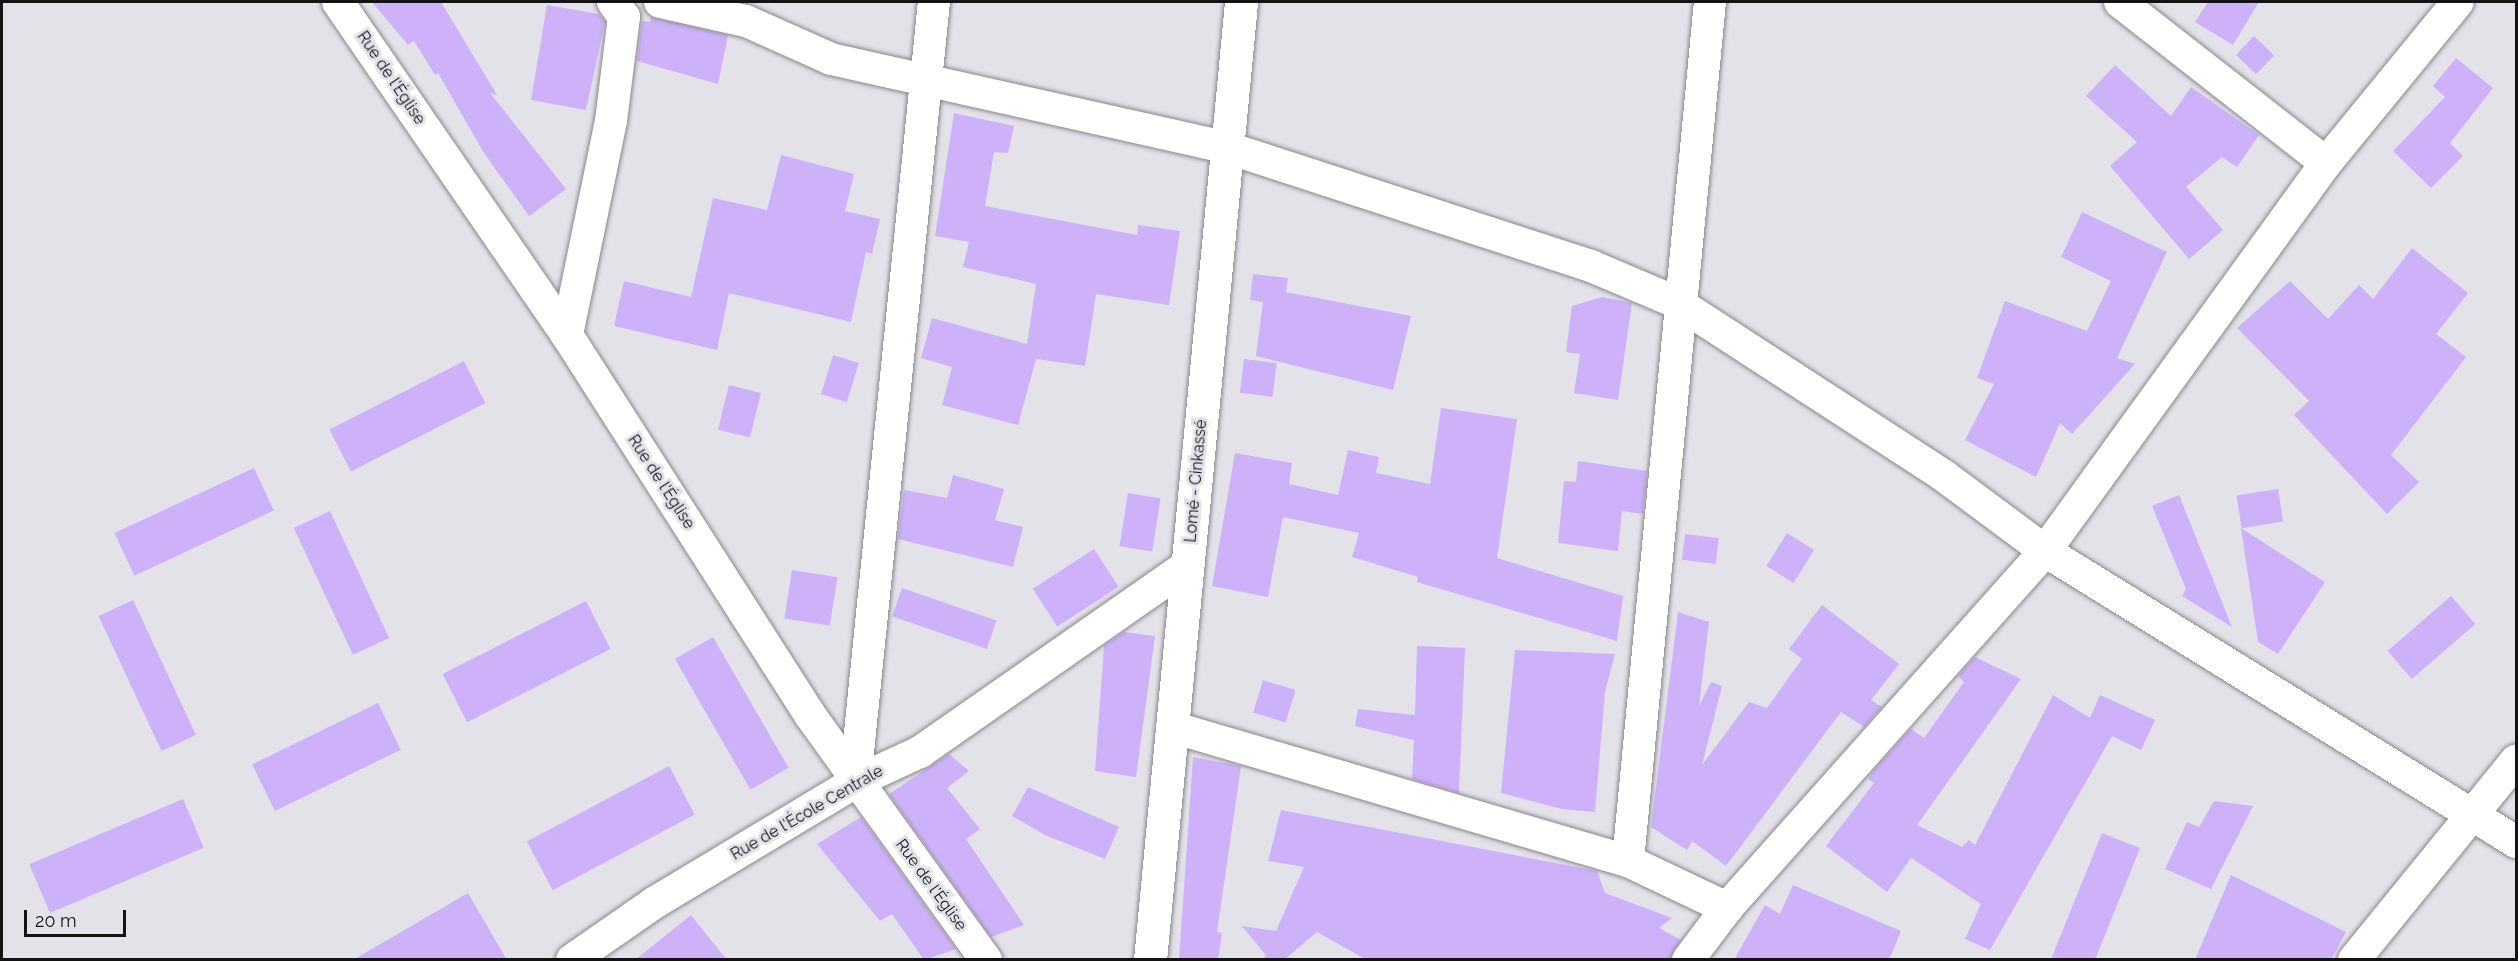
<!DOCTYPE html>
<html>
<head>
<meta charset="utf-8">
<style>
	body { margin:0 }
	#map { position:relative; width:2518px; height:961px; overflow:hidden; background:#e4e2e9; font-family:Raleway,sans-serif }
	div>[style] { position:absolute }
	.building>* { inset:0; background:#cdb2fa; transform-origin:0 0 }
	.roads { filter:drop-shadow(0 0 2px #88868c) drop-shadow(0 0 2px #88868c) }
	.street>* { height:32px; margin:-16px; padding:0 16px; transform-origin:16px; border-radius:16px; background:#fff }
	.highway>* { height:33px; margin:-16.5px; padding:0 16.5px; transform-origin:16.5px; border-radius:16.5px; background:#fff }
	span { translate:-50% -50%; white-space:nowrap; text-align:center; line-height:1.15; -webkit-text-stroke:6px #e4e2e9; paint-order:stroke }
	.street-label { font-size:16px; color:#131214 }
	.frame { position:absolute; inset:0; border:3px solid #131214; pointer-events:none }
	.scale { position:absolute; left:24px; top:910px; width:102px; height:27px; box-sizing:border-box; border:3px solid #131214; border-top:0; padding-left:8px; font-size:18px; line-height:21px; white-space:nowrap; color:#131214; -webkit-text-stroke:4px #e4e2e9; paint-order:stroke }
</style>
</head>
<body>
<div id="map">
	<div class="building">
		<i style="clip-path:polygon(372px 2px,441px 2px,497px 95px,490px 93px,566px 189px,529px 216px,484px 153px,438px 73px,435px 75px,414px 41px,408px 45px)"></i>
		<i style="clip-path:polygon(2208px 2px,2259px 2px,2233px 45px,2195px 22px)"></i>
		<i style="clip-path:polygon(547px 5px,599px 14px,605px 22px,586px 110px,531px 100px)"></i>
		<i style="clip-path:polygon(651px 17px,728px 35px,718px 84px,637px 61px,642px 21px,650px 22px)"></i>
		<i style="left:2254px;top:36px;width:28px;height:26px;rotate:44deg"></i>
		<i style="clip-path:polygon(2456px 58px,2493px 88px,2450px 143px,2463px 156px,2431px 188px,2393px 151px,2445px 97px,2433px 86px)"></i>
		<i style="clip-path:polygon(2115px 65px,2171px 116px,2191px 87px,2259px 135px,2237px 167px,2222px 157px,2186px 187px,2223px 230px,2189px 259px,2110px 166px,2137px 142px,2086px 96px)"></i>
		<i style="clip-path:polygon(954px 113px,1014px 126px,1008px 153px,994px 152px,985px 206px,1137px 235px,1138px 225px,1180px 231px,1169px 305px,1096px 294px,1085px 366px,1036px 359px,1018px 425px,942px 405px,952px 367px,921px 358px,932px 318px,1027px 344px,1036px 284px,963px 267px,969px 242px,935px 236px)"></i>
		<i style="clip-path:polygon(781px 155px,854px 174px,845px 211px,880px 219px,872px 254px,866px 252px,851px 322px,729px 293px,717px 350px,614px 326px,624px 281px,691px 297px,713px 198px,767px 210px)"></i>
		<i style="clip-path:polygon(2082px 212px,2167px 252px,2117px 358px,2135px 364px,2072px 434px,2060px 423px,2036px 477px,1965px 440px,1994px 384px,1977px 378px,2005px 301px,2087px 331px,2111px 281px,2061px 257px)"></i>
		<i style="clip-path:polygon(2412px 248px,2468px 293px,2436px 334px,2466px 357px,2391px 455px,2419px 482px,2387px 514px,2294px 415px,2309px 401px,2237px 328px,2290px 281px,2328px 319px,2359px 285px,2373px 299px)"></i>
		<i style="clip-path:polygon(1253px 274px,1288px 278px,1286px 292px,1411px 316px,1393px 390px,1256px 356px,1263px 302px,1250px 300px)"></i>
		<i style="clip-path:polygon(1602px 297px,1632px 303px,1618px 400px,1574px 393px,1580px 354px,1566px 352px,1572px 306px)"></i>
		<i style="left:833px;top:355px;width:27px;height:41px;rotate:17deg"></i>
		<i style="left:1244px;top:359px;width:33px;height:34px;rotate:7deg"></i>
		<i style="left:464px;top:361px;width:47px;height:151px;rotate:63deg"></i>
		<i style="left:729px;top:385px;width:33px;height:46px;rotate:14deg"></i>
		<i style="clip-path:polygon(1441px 408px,1517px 419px,1497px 558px,1623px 596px,1617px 641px,1417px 582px,1418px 577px,1352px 557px,1359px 533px,1283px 517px,1268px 597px,1212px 586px,1235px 453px,1292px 463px,1289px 484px,1338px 495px,1348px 450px,1379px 457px,1376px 473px,1430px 484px)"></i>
		<i style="clip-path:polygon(1578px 461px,1647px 471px,1643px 514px,1622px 511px,1618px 551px,1558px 543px,1564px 481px,1576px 482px)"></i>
		<i style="left:254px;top:468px;width:47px;height:154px;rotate:65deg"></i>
		<i style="clip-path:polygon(953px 475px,1004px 489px,995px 520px,1023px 527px,1013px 567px,898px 539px,904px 490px,947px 498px)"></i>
		<i style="left:2278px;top:489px;width:33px;height:42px;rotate:81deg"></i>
		<i style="left:1128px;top:493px;width:33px;height:54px;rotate:9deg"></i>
		<i style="clip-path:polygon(2179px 495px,2232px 627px,2182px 596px,2186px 589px,2152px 506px)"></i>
		<i style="left:330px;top:511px;width:140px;height:40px;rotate:65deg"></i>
		<i style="clip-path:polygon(2241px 528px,2325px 582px,2278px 654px,2258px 642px)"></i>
		<i style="left:1787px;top:533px;width:32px;height:39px;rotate:32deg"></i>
		<i style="left:1685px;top:534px;width:34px;height:26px;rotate:7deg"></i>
		<i style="left:1094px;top:549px;width:45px;height:73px;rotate:57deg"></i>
		<i style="left:792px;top:570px;width:46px;height:49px;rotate:9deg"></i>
		<i style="left:902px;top:588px;width:100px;height:30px;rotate:19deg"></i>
		<i style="left:2451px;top:596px;width:37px;height:84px;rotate:49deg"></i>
		<i style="left:133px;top:600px;width:149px;height:38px;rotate:65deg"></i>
		<i style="left:586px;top:601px;width:54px;height:161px;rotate:63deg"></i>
		<i style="clip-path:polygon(1822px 605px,1899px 664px,1871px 700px,1882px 707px,1864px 727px,1841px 712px,1726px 866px,1692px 841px,1687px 850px,1651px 827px,1678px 612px,1709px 622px,1699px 706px,1711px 682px,1722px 686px,1702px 765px,1749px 702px,1767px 708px,1802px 659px,1789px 649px)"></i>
		<i style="clip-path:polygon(1124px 632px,1155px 636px,1136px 777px,1095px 771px,1104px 646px)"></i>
		<i style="left:713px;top:637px;width:151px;height:44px;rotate:60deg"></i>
		<i style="clip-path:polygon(1417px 646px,1465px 648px,1459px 793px,1412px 779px,1414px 740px,1355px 726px,1358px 709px,1415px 715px)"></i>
		<i style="clip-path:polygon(1515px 650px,1615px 654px,1605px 692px,1595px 812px,1562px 809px,1501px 793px)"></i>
		<i style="clip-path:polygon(1975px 657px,2021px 679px,1917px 825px,1962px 847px,1969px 840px,1975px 845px,2053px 695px,2090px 718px,2100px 695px,2155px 720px,2141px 750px,2112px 736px,1990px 950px,1965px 939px,1981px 904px,1911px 858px,1887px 892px,1826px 846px,1874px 783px,1868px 779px,1873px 771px,1911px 729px,1924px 738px,1964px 682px,1958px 676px)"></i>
		<i style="left:1263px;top:680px;width:34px;height:34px;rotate:17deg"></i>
		<i style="left:378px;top:703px;width:52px;height:140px;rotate:64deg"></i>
		<i style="clip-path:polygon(949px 754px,969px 771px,947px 788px,980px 829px,966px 839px,1024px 925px,991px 937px,889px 794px)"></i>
		<i style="clip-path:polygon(1193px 757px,1241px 766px,1217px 932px,1222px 933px,1218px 960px,1179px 960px)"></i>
		<i style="left:669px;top:766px;width:55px;height:161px;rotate:62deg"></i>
		<i style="clip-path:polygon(1028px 787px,1119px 827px,1105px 859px,1045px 835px,1012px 816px)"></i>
		<i style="left:183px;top:799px;width:53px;height:167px;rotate:67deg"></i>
		<i style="clip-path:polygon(2214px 801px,2253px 806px,2211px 889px,2165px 869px,2187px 822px,2199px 827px)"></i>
		<i style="clip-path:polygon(1281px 810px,1597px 871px,1605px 893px,1672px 918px,1659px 928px,1681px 940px,1670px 960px,1367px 960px,1317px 932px,1284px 960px,1263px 960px,1266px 955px,1242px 926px,1276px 931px,1304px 867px,1268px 861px)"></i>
		<i style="clip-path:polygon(861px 817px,956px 949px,924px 960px,892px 914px,880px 921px,817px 844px)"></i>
		<i style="left:2102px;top:833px;width:41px;height:136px;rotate:22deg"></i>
		<i style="clip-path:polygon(2231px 875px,2346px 932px,2331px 960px,2195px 960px)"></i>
		<i style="clip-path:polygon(1793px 885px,1901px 931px,1889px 960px,1734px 960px,1765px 905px,1780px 914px)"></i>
		<i style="clip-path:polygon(468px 893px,507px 960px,353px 960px)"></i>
		<i style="clip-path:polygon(691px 915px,727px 960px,635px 960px)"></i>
	</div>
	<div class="roads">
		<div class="street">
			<i style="left:338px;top:2px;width:404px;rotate:55.5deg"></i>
			<i style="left:567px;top:335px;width:451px;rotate:57.4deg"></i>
			<i style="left:810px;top:715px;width:302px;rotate:54.3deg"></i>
			<i style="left:660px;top:2px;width:88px;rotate:12.5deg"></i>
			<i style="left:746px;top:21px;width:93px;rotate:24.1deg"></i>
			<i style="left:831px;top:59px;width:404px;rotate:12.6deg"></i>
			<i style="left:1225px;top:147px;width:385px;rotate:18deg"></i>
			<i style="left:1591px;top:266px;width:95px;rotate:23deg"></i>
			<i style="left:1678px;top:303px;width:317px;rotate:33deg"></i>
			<i style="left:1944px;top:476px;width:126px;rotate:36.6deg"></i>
			<i style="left:2045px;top:551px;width:554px;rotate:31.71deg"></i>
			<i style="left:2120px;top:2px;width:261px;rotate:38deg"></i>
			<i style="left:567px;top:335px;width:218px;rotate:-78.4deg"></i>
			<i style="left:611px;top:121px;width:105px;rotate:-82.9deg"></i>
			<i style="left:624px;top:17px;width:19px;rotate:-126deg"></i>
			<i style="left:1172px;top:727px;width:475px;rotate:16.4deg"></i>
			<i style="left:1628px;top:861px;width:110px;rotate:25.4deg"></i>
			<i style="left:855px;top:782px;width:784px;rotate:-84.22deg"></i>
			<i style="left:1628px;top:861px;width:863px;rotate:-84.55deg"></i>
			<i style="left:572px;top:960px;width:100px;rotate:-34.8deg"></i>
			<i style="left:654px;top:903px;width:235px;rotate:-31deg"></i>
			<i style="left:855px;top:782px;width:72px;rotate:-24.8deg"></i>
			<i style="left:920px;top:752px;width:327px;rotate:-34.9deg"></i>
			<i style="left:1688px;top:960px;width:65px;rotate:-53.1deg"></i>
			<i style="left:1727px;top:908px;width:478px;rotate:-48.3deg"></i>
			<i style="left:2045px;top:551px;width:479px;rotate:-54.1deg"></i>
			<i style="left:2326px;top:163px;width:208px;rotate:-50.7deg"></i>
			<i style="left:2354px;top:960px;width:257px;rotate:-50.9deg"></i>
		</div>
		<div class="highway">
			<i style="left:1150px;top:960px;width:962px;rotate:-84.57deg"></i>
		</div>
	</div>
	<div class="street-label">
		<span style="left:391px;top:78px;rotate:56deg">Rue de l'Église</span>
		<span style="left:1196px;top:481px;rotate:-85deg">Lomé - Cinkassé</span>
		<span style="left:661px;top:482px;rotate:57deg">Rue de l'Église</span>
		<span style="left:807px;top:813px;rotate:-30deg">Rue de l'École Centrale</span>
		<span style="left:931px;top:885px;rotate:54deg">Rue de l'Église</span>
	</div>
	<div class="frame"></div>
	<div class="scale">20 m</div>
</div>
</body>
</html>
